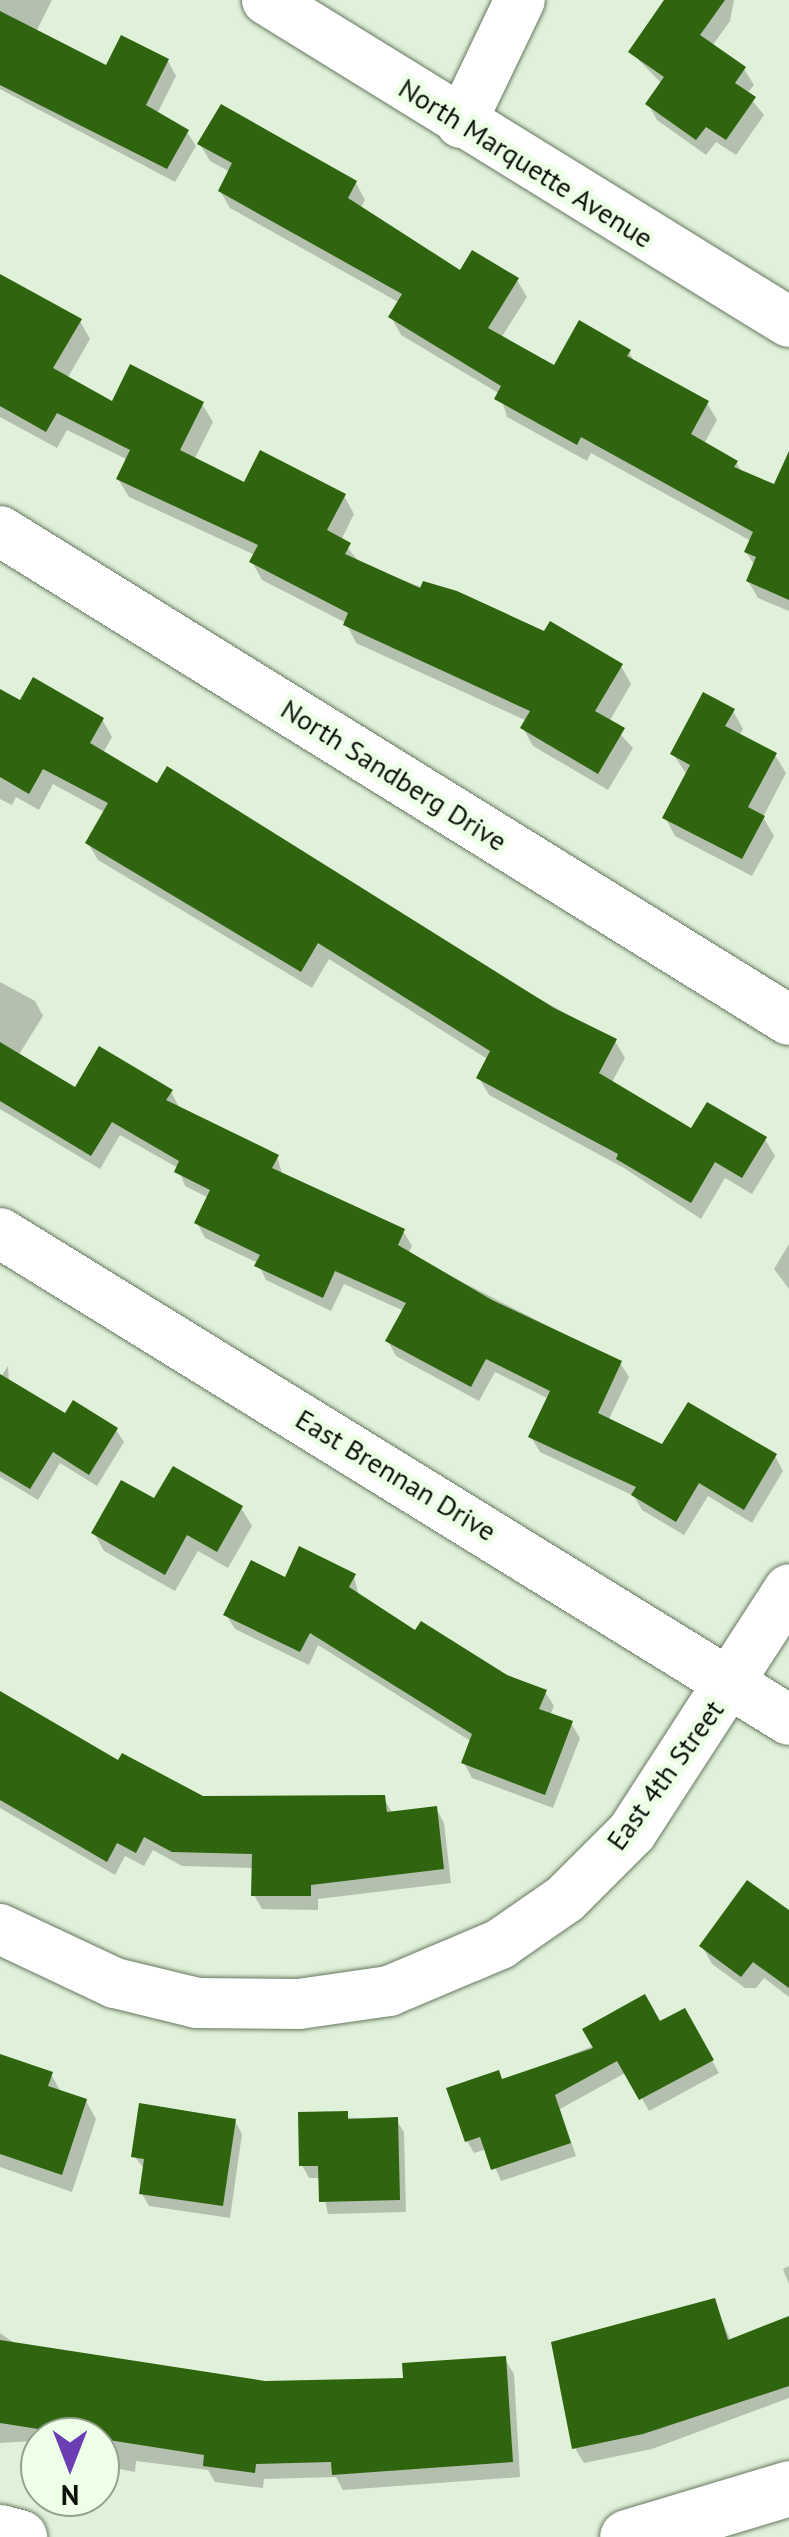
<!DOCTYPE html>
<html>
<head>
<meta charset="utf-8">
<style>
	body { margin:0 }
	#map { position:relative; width:789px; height:2537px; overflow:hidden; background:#e0f1d9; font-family:"PT Sans",sans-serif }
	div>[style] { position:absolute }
	.shadow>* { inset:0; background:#0003 }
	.building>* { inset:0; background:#2f650e }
	.roads { filter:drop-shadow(0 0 2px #677761) drop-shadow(0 0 2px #677761) }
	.minor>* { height:50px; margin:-25px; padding:0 25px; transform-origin:25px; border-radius:25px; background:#fff }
	.tertiary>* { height:55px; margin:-27.5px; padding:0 27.5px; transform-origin:27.5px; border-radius:27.5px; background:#fff }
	span { translate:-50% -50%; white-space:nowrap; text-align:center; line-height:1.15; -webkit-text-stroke:10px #edffe6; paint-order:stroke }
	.street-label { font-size:28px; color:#0c1209 }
	.north { position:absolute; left:20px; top:2417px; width:100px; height:100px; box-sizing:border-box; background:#edffe6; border:2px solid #93a08e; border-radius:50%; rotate:180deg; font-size:28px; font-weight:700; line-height:40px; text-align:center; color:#0c1209 }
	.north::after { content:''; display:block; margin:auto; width:35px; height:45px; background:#6b3eb6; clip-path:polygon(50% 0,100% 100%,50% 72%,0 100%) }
</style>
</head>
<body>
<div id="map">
	<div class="shadow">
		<i style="clip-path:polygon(0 0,52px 0,36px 32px,107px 68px,168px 61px,176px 76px,157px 114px,187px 132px,196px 146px,175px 182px,0 89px)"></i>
		<i style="clip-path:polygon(667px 0,734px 0,730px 21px,712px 46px,744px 69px,754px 85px,747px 94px,764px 115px,736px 155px,716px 142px,706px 155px,657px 120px,648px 104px,662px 84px,631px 52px)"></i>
		<i style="clip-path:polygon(200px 144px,356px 183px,365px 200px,360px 209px,461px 273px,517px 280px,527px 297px,501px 338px,555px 368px,629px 352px,636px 365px,707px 403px,717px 420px,704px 444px,736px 462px,743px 474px,789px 494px,789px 611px,758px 598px,748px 581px,755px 566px,746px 552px,751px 541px,591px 453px,587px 461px,507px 417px,500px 394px,401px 335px,391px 317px,400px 303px,230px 208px,220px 191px,230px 172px,210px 161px)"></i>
		<i style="clip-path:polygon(0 276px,80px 321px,90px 339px,67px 379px,113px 404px,202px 404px,213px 422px,194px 460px,245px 485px,344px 496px,354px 514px,341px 540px,360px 563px,621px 666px,631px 684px,609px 722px,633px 748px,608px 790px,533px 746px,523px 728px,527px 721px,356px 643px,346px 623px,262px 580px,252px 562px,255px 555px,129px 497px,118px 479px,128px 460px,67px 430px,57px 448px,0 417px)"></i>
		<i style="clip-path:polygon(0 692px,21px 704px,102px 719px,112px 737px,103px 753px,615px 1041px,625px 1058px,611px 1084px,692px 1132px,765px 1139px,775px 1156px,752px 1194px,725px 1178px,701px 1219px,624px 1168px,489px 1095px,479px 1078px,489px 1060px,329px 959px,312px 988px,98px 860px,88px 843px,106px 813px,53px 784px,39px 810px,16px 797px,12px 805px,0 799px)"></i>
		<i style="clip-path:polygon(733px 711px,743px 729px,739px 736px,775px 755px,786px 773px,763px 817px,774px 836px,752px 876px,675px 836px,665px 817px,687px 775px,673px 754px)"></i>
		<i style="clip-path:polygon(0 982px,35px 1001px,43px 1016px,18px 1056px,76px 1091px,171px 1092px,179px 1107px,277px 1157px,283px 1176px,403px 1231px,412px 1246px,408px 1254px,620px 1363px,629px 1377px,608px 1421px,663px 1448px,775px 1456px,783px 1471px,752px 1523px,708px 1496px,684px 1535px,642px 1510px,634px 1496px,540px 1452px,531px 1437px,549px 1399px,495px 1372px,479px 1401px,396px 1356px,388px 1341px,404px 1311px,344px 1284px,331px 1311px,266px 1280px,258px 1263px,205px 1238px,197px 1223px,209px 1198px,185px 1186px,178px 1168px,120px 1135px,100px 1169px,0 1109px)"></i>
		<i style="clip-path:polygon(789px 1244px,789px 1289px,774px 1269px)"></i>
		<i style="clip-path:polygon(8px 1366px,9px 1382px,66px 1417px,116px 1430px,124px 1442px,97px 1486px,60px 1463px,38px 1500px,0 1477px,0 1378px)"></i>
		<i style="clip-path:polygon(155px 1502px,241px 1508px,252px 1526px,228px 1568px,198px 1551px,175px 1591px,104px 1551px,94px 1533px)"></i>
		<i style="clip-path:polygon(354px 1576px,359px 1597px,416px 1633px,545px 1692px,554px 1706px,550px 1716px,571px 1723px,580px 1738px,553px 1808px,472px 1778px,464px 1763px,472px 1742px,318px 1645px,309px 1665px,235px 1629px,226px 1615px,286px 1580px)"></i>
		<i style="clip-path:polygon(0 1693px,119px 1763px,202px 1798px,383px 1797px,393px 1814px,436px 1808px,444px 1823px,451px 1883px,318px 1899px,318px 1910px,262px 1909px,254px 1895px,254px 1868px,182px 1866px,153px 1850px,144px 1866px,125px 1856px,115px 1875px,0 1808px)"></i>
		<i style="clip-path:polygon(789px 1913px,789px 1997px,764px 1978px,756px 1988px,745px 1988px,712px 1964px,702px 1946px)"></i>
		<i style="clip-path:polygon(684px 2011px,719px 2073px,649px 2111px,627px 2072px,560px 2109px,576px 2156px,501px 2181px,487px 2149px,474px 2153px,467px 2141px,503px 2081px)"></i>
		<i style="clip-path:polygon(0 2056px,51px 2074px,62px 2094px,86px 2101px,96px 2119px,72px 2192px,0 2167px)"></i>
		<i style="clip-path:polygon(300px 2115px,396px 2120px,404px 2132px,406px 2212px,328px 2214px,320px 2178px,309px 2178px,302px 2165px)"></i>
		<i style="clip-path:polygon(235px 2121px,242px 2134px,230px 2218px,149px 2206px,142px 2194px,145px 2170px,134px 2156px)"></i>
		<i style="clip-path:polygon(789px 2266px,789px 2284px,783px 2269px)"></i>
		<i style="clip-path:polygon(714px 2301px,731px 2341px,789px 2318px,789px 2398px,652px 2449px,584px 2463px,575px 2448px)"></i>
		<i style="clip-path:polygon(0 2333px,17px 2345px,265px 2383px,406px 2381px,504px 2358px,514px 2374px,520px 2477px,343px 2490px,336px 2477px,264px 2479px,263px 2488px,215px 2482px,208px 2470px,136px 2461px,135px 2472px,100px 2465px,100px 2437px,0 2443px)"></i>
	</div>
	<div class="building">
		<i style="clip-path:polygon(664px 0,725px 0,700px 35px,746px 67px,735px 83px,756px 97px,726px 140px,706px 127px,696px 140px,645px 104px,664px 77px,628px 52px)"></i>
		<i style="clip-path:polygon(0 11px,106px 65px,121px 35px,169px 59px,146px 105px,189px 130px,167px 169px,0 85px)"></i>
		<i style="clip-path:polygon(221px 104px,357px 181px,348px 198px,460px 270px,472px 250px,519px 278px,488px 328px,554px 365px,579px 320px,631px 350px,627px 356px,709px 401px,691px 434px,738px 461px,734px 467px,774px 484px,789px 451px,789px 600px,746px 581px,756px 557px,744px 552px,753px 532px,581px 437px,577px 445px,494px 399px,501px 386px,388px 317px,402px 294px,218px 191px,232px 163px,197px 144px)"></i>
		<i style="clip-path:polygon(0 274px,82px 319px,53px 368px,112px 401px,130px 364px,204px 402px,180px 450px,244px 482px,260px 450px,346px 494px,327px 530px,351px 543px,345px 554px,420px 588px,423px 581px,457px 591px,544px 631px,550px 621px,623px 664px,595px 711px,625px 728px,598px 774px,520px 728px,530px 711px,343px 625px,348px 613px,249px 562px,258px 545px,116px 479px,130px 450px,57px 413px,46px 432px,0 406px)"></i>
		<i style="clip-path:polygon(33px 677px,104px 718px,90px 743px,157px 783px,167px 766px,554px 1008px,617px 1039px,599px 1073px,691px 1128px,707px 1102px,767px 1137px,742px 1178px,715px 1162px,691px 1203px,616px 1159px,618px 1154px,476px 1078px,490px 1051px,318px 943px,301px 972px,85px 843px,108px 803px,43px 769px,29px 794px,0 777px,0 689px,20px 700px)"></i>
		<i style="clip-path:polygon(703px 692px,735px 709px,725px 726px,777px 753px,748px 807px,765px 816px,742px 859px,662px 818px,690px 765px,670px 754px)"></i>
		<i style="clip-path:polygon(0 1042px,75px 1087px,99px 1046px,173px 1090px,166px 1100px,279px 1155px,272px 1168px,405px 1229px,398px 1245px,492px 1300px,622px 1361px,598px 1413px,662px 1444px,688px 1402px,777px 1454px,744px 1510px,699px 1483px,676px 1522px,631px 1495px,636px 1487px,528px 1437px,550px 1391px,486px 1359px,471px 1387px,385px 1341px,406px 1303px,335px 1271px,323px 1298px,254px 1266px,260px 1255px,194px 1223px,210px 1190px,174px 1172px,179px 1161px,112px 1122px,91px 1156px,0 1101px)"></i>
		<i style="clip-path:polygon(0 1374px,65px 1413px,73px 1400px,118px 1428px,89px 1475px,53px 1452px,30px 1489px,0 1471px)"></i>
		<i style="clip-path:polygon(173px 1466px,243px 1506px,217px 1552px,187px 1535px,165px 1575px,91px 1533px,121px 1480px,154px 1498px)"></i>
		<i style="clip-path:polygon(299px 1546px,356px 1574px,349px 1587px,415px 1630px,421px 1621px,507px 1675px,547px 1690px,539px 1709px,573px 1721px,545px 1795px,461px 1763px,472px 1734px,310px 1633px,300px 1652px,223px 1615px,251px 1560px,285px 1577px)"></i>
		<i style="clip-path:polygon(0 1691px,118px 1760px,122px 1753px,203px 1796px,385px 1795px,387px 1812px,437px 1806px,444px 1869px,311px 1885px,311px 1896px,251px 1896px,252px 1854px,172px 1852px,144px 1837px,136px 1853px,117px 1843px,107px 1862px,0 1800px)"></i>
		<i style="clip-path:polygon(747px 1880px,789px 1910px,789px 1988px,753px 1962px,741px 1977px,699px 1946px)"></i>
		<i style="clip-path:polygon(645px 1994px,660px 2021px,685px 2008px,714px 2060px,639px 2100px,617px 2061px,555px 2095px,571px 2143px,491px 2170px,480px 2137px,465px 2142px,446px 2088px,499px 2070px,502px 2079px,593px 2048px,582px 2029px)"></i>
		<i style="clip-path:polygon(0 2054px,53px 2072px,48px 2086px,87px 2099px,62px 2175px,0 2154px)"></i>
		<i style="clip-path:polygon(139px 2103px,236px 2119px,223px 2206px,139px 2194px,144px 2159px,131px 2157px)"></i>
		<i style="clip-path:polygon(348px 2111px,348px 2119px,398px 2117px,400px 2200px,319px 2202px,318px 2166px,299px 2166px,298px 2112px)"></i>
		<i style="clip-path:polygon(715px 2298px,728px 2340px,789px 2316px,789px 2386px,643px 2434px,572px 2449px,551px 2342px)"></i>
		<i style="clip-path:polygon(0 2340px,265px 2381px,403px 2378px,402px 2363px,506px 2356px,513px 2462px,332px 2475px,331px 2462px,256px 2464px,255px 2473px,203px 2466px,204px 2455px,0 2423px)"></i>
	</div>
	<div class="roads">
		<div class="minor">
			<i style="left:267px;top:0;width:613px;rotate:31.67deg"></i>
			<i style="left:461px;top:123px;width:136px;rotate:-64.4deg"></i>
			<i style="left:0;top:531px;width:928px;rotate:31.79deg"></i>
			<i style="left:0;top:1233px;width:927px;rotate:31.68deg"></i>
			<i style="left:0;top:1929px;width:127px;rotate:25.2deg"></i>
			<i style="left:115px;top:1983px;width:84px;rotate:13.7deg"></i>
			<i style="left:197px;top:2003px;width:102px;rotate:0.6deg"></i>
			<i style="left:299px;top:2004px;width:91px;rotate:-8.2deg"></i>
			<i style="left:389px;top:1991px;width:121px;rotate:-22.9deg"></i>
			<i style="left:500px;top:1944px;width:79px;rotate:-34.7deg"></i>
			<i style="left:565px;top:1899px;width:95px;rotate:-45deg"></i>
			<i style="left:632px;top:1832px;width:289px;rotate:-57.1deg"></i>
		</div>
		<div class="tertiary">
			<i style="left:0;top:2532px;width:20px;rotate:15deg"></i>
			<i style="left:627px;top:2537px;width:169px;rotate:-16.8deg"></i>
		</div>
	</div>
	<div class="street-label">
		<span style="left:526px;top:163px;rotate:32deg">North Marquette Avenue</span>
		<span style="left:394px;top:775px;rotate:32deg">North Sandberg Drive</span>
		<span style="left:396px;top:1475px;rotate:31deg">East Brennan Drive</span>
		<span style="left:665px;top:1775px;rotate:-54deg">East 4th Street</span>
	</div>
	<div class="north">N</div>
</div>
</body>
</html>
